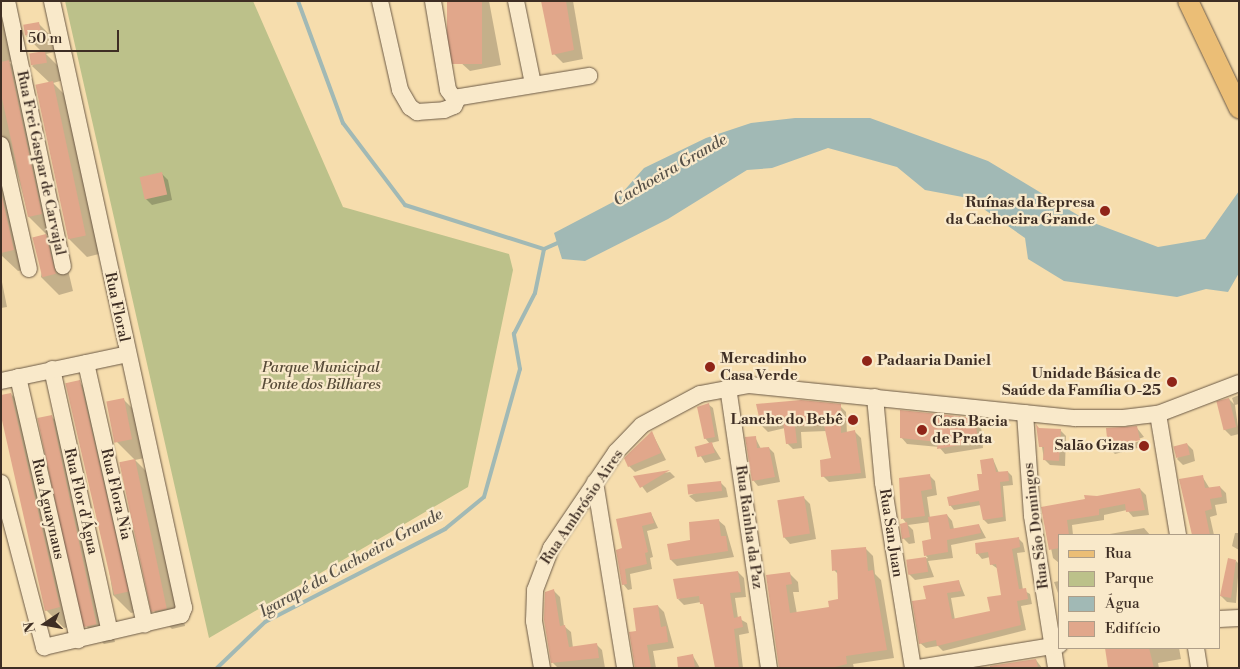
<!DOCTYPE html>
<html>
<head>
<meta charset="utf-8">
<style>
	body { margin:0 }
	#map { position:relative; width:1240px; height:669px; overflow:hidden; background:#f6ddad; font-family:"Libre Bodoni",serif }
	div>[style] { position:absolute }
	.green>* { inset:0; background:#bcc18a }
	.water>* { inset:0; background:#a1b9b5 }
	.shadow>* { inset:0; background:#0003 }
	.stream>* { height:4px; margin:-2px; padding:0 2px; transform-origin:2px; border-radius:2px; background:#a1b9b5 }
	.building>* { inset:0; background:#e1a78b; transform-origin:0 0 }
	.roads { filter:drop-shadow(0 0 1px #6c5a46) drop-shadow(0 0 1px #6c5a46) }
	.minor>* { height:16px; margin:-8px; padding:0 8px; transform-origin:8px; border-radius:8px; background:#f9e9ca }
	.major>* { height:20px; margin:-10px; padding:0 10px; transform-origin:10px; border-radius:10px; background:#ebbe76 }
	.dots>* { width:14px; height:14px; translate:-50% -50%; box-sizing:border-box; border:2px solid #f9e9ca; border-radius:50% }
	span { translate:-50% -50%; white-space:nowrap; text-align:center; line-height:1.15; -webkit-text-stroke:4.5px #f9e9ca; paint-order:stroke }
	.street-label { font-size:15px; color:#3e2e24 }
	.poi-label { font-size:15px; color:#3e2e24; font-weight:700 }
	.right { translate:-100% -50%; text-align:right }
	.left { translate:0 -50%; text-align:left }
	.park-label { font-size:15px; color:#574b38; font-style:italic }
	.water-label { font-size:16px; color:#575148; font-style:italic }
	.frame { position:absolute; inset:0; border:2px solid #3e2e24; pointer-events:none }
	.legend { position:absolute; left:1058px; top:534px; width:162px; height:115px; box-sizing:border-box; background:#f9e9ca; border:1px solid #ae9e88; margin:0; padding:6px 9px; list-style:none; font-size:15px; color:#3e2e24 }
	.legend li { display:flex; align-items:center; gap:10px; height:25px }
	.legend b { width:25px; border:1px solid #ae9e88 }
	.north { position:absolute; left:20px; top:599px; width:50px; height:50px; -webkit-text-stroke:4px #f9e9ca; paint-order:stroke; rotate:258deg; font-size:14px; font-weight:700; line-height:20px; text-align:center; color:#3e2e24 }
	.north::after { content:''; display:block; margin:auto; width:18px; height:22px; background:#3e2e24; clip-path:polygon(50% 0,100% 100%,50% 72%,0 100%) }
	.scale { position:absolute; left:20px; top:30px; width:99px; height:22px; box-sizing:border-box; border:2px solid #3e2e24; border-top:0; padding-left:6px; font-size:15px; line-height:18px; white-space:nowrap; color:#3e2e24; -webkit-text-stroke:4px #f9e9ca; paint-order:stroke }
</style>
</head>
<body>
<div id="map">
	<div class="green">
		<i style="clip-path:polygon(65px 1px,253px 1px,343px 207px,509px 254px,513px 270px,468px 487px,209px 638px)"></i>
	</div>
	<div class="water">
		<i style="clip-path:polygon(795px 118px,870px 118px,988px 161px,1086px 220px,1158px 247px,1205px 239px,1239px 191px,1239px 273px,1228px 292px,1206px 289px,1177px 297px,1064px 281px,1028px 259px,1025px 238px,968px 198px,925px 190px,897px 167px,828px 148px,772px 168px,747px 170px,668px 219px,585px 261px,562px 259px,554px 233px,615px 201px,644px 168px,706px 138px,751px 123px)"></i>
	</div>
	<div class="shadow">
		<i style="clip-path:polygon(449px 1px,489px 1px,501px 65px,470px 71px,460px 62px)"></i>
		<i style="clip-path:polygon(542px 1px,573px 1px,583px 59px,563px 63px,554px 54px)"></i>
		<i style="clip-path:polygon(1px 7px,23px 59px,9px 62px,27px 80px,59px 232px,47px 235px,29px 217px,12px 155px,9px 166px,32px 268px,18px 271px,1px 255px)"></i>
		<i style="clip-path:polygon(39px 24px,57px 42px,59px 51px,46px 54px,63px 71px,64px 80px,53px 83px,70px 100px,103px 253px,87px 257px,69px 239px,50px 83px,32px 66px,43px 53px,26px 36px)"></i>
		<i style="clip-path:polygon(162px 174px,168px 180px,172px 200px,152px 205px,146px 199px)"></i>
		<i style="clip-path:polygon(46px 235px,64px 253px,73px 291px,59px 295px,41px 277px)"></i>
		<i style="clip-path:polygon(1px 277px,7px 307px,1px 308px)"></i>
		<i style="clip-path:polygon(79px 382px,97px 400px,145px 610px,131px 613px,113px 595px)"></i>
		<i style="clip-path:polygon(11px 394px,29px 412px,78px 625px,64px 628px,46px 610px)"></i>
		<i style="clip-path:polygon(1239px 395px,1239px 404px,1235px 405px,1239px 434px,1231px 436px,1225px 430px,1218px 403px,1229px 399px,1234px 404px,1232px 398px)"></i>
		<i style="clip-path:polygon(124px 400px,142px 418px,149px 457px,135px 460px,117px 442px)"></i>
		<i style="clip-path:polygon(708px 404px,713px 408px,719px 441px,711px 443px,721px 459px,705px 463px,696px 448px,710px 444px,705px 438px)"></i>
		<i style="clip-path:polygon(840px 406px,846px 412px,847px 434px,855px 432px,861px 438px,866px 478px,829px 482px,823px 476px,833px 459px,827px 431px,801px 432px,802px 448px,793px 449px,787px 443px,785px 428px,768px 432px,762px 426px)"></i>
		<i style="clip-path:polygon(52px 417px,70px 435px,115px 642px,104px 644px,86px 626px)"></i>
		<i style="clip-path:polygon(975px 419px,981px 425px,983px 448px,945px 454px,939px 447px,907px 444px,901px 437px)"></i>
		<i style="clip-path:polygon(1137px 428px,1144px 437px,1113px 448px,1144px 440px,1145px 446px,1115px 454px,1109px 448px)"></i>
		<i style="clip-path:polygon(1039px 429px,1060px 430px,1066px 436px,1065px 466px,1050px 465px,1044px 459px)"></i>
		<i style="clip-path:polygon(652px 433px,666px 460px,635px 472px,629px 466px)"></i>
		<i style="clip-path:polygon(755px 437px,761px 449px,769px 448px,774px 453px,780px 482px,758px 486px,753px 480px)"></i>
		<i style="clip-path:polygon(1187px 444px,1193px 450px,1195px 461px,1183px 465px,1177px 459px)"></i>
		<i style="clip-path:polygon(993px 459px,999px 473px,1008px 472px,1012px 476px,1013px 485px,1003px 486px,1006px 521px,988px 524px,984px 520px,981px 505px,954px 510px,950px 505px,980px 491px)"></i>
		<i style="clip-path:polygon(135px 460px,153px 478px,185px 626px,172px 629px,154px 611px,120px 464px)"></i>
		<i style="clip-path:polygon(670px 472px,675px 477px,647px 493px,635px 477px)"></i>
		<i style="clip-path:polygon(929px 475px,935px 481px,937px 495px,927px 497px,930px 518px,947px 515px,952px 521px,954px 529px,979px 525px,986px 538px,951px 545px,953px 558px,928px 561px,934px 577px,915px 580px,909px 574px,907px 561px,928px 558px,926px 556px,933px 540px,930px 522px,908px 525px,913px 530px,915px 543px,909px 544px,903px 538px,907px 524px,903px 519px,901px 506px)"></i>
		<i style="clip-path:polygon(1202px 476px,1210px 489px,1220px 487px,1226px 493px,1227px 503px,1215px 505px,1217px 515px,1210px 517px,1214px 535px,1193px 535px,1180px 480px)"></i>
		<i style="clip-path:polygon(720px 482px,726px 488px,728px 497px,696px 502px,689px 496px)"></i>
		<i style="clip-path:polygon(1140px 489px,1146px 495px,1149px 515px,1133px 517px,1127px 510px,1104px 515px,1104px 520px,1072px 525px,1073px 535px,1059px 535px,1059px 563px,1053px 558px,1043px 508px)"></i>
		<i style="clip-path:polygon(804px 498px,810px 504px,816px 539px,790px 544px,784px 537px)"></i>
		<i style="clip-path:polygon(651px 513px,658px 528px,647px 531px,653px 557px,650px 558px,652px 569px,630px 574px,632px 589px,628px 590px,623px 584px,623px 549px)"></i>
		<i style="clip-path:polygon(718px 520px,725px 526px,734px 557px,677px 566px,671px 560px,668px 545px,692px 541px)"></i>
		<i style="clip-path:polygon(1144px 528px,1150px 535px,1104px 535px)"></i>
		<i style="clip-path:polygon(1235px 533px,1239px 533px,1239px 550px,1232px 546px)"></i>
		<i style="clip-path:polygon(1018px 538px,1023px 543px,1025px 552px,1017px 553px,1023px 590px,1030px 594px,1032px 604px,1021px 606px,1026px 630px,943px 651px,938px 646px,926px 648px,920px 643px,927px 600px,959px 581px,965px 596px,951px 598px,955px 620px,991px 612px,1002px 596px,998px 569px,991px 564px,990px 557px,982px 559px,977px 553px)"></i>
		<i style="clip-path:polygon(865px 548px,873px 556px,875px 574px,881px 580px,894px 658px,853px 664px,854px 668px,780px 668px,767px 576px,790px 574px,798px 582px,799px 592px,793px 592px,797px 614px,830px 608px,839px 600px,838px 574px,834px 570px)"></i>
		<i style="clip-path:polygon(1236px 561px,1239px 564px,1236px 603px,1227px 602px,1221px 596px)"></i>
		<i style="clip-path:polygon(738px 572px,744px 578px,746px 597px,735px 598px,738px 618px,747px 623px,749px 633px,739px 635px,743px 668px,716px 668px,705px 607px,701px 602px,684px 605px,678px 599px)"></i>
		<i style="clip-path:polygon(1059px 581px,1059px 596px,1054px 582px)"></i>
		<i style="clip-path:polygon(554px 591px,560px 597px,564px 626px,571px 632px,573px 648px,596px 644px,602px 650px,605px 668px,558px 668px,552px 662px)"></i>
		<i style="clip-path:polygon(658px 606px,664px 612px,674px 648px,653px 651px,656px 668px,636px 668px,637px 632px)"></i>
		<i style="clip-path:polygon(1106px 648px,1121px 650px,1179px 648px,1181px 659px,1158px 663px,1159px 668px,1110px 668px)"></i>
		<i style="clip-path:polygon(693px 656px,700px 668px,679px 668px)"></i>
		<i style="clip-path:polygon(1036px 660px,1042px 668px,988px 668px)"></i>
	</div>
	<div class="stream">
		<i style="left:298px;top:1px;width:130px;rotate:69.8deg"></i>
		<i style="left:343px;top:123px;width:103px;rotate:52.9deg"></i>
		<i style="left:405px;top:205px;width:146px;rotate:17.6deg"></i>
		<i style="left:544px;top:249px;width:17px;rotate:-24deg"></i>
		<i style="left:217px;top:668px;width:66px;rotate:-43.8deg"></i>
		<i style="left:265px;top:622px;width:203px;rotate:-27.3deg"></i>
		<i style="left:445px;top:529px;width:50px;rotate:-39.4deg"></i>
		<i style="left:484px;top:497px;width:133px;rotate:-74.3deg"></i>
		<i style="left:520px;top:369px;width:36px;rotate:-100deg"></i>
		<i style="left:514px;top:334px;width:46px;rotate:-62.9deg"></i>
		<i style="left:535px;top:293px;width:45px;rotate:-78.4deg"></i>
	</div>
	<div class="building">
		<i style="left:447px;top:1px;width:35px;height:63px"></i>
		<i style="clip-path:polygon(541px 1px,566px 1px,574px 50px,552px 55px)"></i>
		<i style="left:39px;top:22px;width:11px;height:16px;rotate:80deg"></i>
		<i style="left:45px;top:51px;width:12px;height:16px;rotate:81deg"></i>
		<i style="clip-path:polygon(9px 60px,42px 214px,28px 217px,1px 94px,1px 62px)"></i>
		<i style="left:53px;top:81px;width:158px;height:18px;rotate:78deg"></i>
		<i style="left:162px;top:172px;width:23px;height:23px;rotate:77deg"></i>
		<i style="clip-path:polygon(1px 192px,14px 250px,1px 253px)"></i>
		<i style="left:46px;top:234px;width:41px;height:14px;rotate:76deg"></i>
		<i style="left:80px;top:380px;width:217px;height:15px;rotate:77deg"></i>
		<i style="clip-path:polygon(11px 393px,60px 607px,45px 611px,1px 416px,1px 395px)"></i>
		<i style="left:124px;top:398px;width:42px;height:18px;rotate:79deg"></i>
		<i style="left:1229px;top:398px;width:30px;height:13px;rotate:76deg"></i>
		<i style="clip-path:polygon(801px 400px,841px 404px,841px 433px,855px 430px,861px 473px,821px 477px,820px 460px,831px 458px,824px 425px,795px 426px,797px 443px,786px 444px,783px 422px,761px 426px,756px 404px)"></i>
		<i style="clip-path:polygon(709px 403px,715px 437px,704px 439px,697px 407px)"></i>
		<i style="clip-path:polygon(900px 410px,975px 418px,978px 442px,937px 449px,938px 442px,900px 438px)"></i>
		<i style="left:52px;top:415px;width:214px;height:15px;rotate:78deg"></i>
		<i style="clip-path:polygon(1036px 424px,1039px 428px,1061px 429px,1059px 461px,1043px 460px,1044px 447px,1039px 447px)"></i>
		<i style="clip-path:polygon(1137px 426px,1140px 440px,1108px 448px,1106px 428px)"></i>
		<i style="clip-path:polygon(652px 431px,661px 453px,628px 467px,624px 458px)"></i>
		<i style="clip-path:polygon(756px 436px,757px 448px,769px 447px,775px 477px,752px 481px,745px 437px)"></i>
		<i style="left:712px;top:442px;width:11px;height:18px;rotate:75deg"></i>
		<i style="left:1187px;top:443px;width:12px;height:14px;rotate:76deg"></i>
		<i style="clip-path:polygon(993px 458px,996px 472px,1008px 471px,1009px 481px,1000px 482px,1003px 517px,983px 520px,979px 501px,949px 506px,947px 497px,979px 490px,977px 474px,982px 474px,980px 460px)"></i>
		<i style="left:135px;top:459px;width:153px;height:16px;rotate:78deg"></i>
		<i style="clip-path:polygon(670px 470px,640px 488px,633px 476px)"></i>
		<i style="clip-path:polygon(930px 474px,932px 489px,921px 491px,925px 516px,901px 519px,899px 478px)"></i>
		<i style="clip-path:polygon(1203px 475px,1205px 488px,1220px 486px,1222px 497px,1210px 499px,1212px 509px,1205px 511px,1210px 535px,1192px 535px,1179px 479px)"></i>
		<i style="left:721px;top:481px;width:10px;height:34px;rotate:84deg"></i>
		<i style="clip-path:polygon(1140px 488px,1145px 510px,1126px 512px,1125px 504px,1099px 509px,1099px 515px,1067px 520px,1069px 535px,1059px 535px,1059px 548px,1049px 550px,1041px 507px,1085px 499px,1084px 495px,1097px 496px)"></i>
		<i style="left:804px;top:496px;width:38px;height:27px;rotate:81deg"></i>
		<i style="clip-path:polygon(651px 512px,654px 523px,642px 526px,648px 552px,645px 553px,647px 564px,625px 569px,627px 584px,622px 585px,616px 550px,622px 548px,616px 519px)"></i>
		<i style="clip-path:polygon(947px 514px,950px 529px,979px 524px,981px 533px,947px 540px,948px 552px,924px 556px,922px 541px,931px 539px,928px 517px)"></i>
		<i style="clip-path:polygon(719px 519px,721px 536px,726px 536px,728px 551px,670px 560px,667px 544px,690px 540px,689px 522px)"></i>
		<i style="clip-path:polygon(907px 522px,910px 537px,902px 539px,900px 524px)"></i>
		<i style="clip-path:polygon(1019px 537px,1020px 547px,1012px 549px,1019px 589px,1026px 588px,1028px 599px,1017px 601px,1021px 625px,937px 646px,936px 640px,919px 644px,912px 601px,926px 599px,923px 586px,959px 580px,961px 591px,947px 593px,952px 619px,990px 611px,987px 597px,1001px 595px,996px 564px,990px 565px,988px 552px,976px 554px,975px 543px)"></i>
		<i style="clip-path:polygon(866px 547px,868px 571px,873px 570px,887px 650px,846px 656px,847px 664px,831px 668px,779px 668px,766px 575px,790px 572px,792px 584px,786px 585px,790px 613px,829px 607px,828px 601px,838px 599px,837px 570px,832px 571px,831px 550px)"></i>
		<i style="left:926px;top:557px;width:15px;height:20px;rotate:82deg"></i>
		<i style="clip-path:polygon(1228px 558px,1236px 560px,1231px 598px,1220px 596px)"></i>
		<i style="clip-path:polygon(738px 571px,741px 592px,730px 593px,734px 618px,741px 616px,743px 627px,734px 629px,739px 668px,715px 668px,703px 604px,700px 604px,699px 596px,677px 599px,673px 579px)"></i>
		<i style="clip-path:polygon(554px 589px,560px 626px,565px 625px,569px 647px,597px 643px,599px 658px,551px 663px,544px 620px,545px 592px)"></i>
		<i style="clip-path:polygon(658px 605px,661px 627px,666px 626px,668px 642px,647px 645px,651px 668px,635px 668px,629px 632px,636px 631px,633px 608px)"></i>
		<i style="clip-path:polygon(1105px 648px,1149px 648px,1154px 668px,1108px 668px)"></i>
		<i style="clip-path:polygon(693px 654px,695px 668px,678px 668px,677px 657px)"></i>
		<i style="clip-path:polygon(1036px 659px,1038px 668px,990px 668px,990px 666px)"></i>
	</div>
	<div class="roads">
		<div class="minor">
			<i style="left:7px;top:1px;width:271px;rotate:78.1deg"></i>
			<i style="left:380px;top:1px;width:91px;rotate:77.3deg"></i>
			<i style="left:400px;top:90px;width:20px;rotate:60deg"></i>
			<i style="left:410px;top:107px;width:9px;rotate:36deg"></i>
			<i style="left:417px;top:112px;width:27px;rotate:-4deg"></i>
			<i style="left:444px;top:110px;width:11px;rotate:-22deg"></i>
			<i style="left:454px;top:106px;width:9px;rotate:-63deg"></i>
			<i style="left:433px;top:1px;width:90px;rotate:80.4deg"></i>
			<i style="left:448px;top:90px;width:10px;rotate:53deg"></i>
			<i style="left:454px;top:98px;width:137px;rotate:-9.3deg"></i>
			<i style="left:516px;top:1px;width:85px;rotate:78.4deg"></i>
			<i style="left:1px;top:145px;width:127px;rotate:77.3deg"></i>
			<i style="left:86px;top:363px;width:268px;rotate:77.3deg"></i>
			<i style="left:52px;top:369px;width:269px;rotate:77.6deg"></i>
			<i style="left:18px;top:377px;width:270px;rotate:77.1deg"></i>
			<i style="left:1px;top:381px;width:130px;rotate:-12deg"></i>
			<i style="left:728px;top:387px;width:284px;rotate:81.7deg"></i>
			<i style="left:875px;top:397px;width:86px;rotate:84.7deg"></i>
			<i style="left:883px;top:483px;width:187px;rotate:80.8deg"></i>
			<i style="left:1025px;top:413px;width:103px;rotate:86.1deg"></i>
			<i style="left:1032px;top:516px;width:154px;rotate:81deg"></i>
			<i style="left:1158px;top:414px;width:123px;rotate:80.6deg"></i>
			<i style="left:595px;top:482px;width:188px;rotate:80.8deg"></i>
			<i style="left:1px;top:483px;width:170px;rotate:75.3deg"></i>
			<i style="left:44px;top:647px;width:141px;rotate:-13.1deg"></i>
			<i style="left:181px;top:615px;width:8px;rotate:-67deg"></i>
			<i style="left:184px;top:608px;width:621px;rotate:-102.27deg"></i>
			<i style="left:1219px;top:619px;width:20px;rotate:-3deg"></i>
			<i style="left:1196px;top:648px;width:20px;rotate:81deg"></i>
			<i style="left:542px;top:668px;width:48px;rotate:-99.7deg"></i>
			<i style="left:534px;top:621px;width:31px;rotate:-88deg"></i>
			<i style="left:535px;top:590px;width:45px;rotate:-69.1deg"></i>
			<i style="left:551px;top:548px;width:116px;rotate:-55.9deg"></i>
			<i style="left:616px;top:452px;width:37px;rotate:-46deg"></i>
			<i style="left:642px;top:425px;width:66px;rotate:-28.1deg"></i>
			<i style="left:700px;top:394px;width:50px;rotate:-10.4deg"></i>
			<i style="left:749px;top:385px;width:328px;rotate:5.8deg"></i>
			<i style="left:1075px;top:418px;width:48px"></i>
			<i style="left:1123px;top:418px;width:35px;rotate:-7deg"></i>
			<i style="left:1158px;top:414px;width:87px;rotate:-20.9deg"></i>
			<i style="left:917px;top:668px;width:144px;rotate:-9.2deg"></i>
		</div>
		<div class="major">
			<i style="left:1188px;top:1px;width:119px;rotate:64.5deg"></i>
		</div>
	</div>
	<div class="dots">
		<i style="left:1105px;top:211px;background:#8f2418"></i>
		<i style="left:867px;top:361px;background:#8f2418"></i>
		<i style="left:710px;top:367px;background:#8f2418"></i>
		<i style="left:1172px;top:382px;background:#8f2418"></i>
		<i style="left:853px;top:420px;background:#8f2418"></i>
		<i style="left:922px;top:430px;background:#8f2418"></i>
		<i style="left:1144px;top:446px;background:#8f2418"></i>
	</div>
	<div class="street-label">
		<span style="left:41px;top:163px;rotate:78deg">Rua Frei Gaspar de Carvajal</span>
		<span style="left:117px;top:307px;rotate:78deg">Rua Floral</span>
		<span style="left:116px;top:494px;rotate:77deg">Rua Flora Nia</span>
		<span style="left:81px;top:501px;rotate:77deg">Rua Flor d'Água</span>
		<span style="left:582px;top:507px;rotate:-56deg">Rua Ambrósio Aires</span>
		<span style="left:48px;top:509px;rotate:77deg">Rua Aguaynaus</span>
		<span style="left:1036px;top:526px;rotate:-97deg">Rua São Domingos</span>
		<span style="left:749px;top:527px;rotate:82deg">Rua Rainha da Paz</span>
		<span style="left:891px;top:533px;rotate:81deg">Rua San Juan</span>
	</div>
	<div class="poi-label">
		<span class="right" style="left:1095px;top:211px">Ruínas da Represa<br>da Cachoeira Grande</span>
		<span class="left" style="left:720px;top:367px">Mercadinho<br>Casa Verde</span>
		<span class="left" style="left:877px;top:361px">Padaaria Daniel</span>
		<span class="right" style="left:1161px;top:382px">Unidade Básica de<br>Saúde da Família O-25</span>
		<span class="right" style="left:843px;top:420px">Lanche do Bebê</span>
		<span class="left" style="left:932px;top:430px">Casa Bacia<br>de Prata</span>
		<span class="right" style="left:1134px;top:446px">Salão Gizas</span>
	</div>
	<div class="park-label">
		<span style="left:321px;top:376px">Parque Municipal<br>Ponte dos Bilhares</span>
	</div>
	<div class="water-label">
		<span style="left:670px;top:170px;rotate:-30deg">Cachoeira Grande</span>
		<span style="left:351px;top:563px;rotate:-29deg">Igarapé da Cachoeira Grande</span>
	</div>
	<div class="frame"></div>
	<ul class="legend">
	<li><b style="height:6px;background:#ebbe76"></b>Rua</li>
	<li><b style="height:14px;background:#bcc18a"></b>Parque</li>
	<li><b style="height:14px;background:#a1b9b5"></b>Água</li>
	<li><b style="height:14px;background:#e1a78b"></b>Edifício</li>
	</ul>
	<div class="north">N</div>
	<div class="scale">50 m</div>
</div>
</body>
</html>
